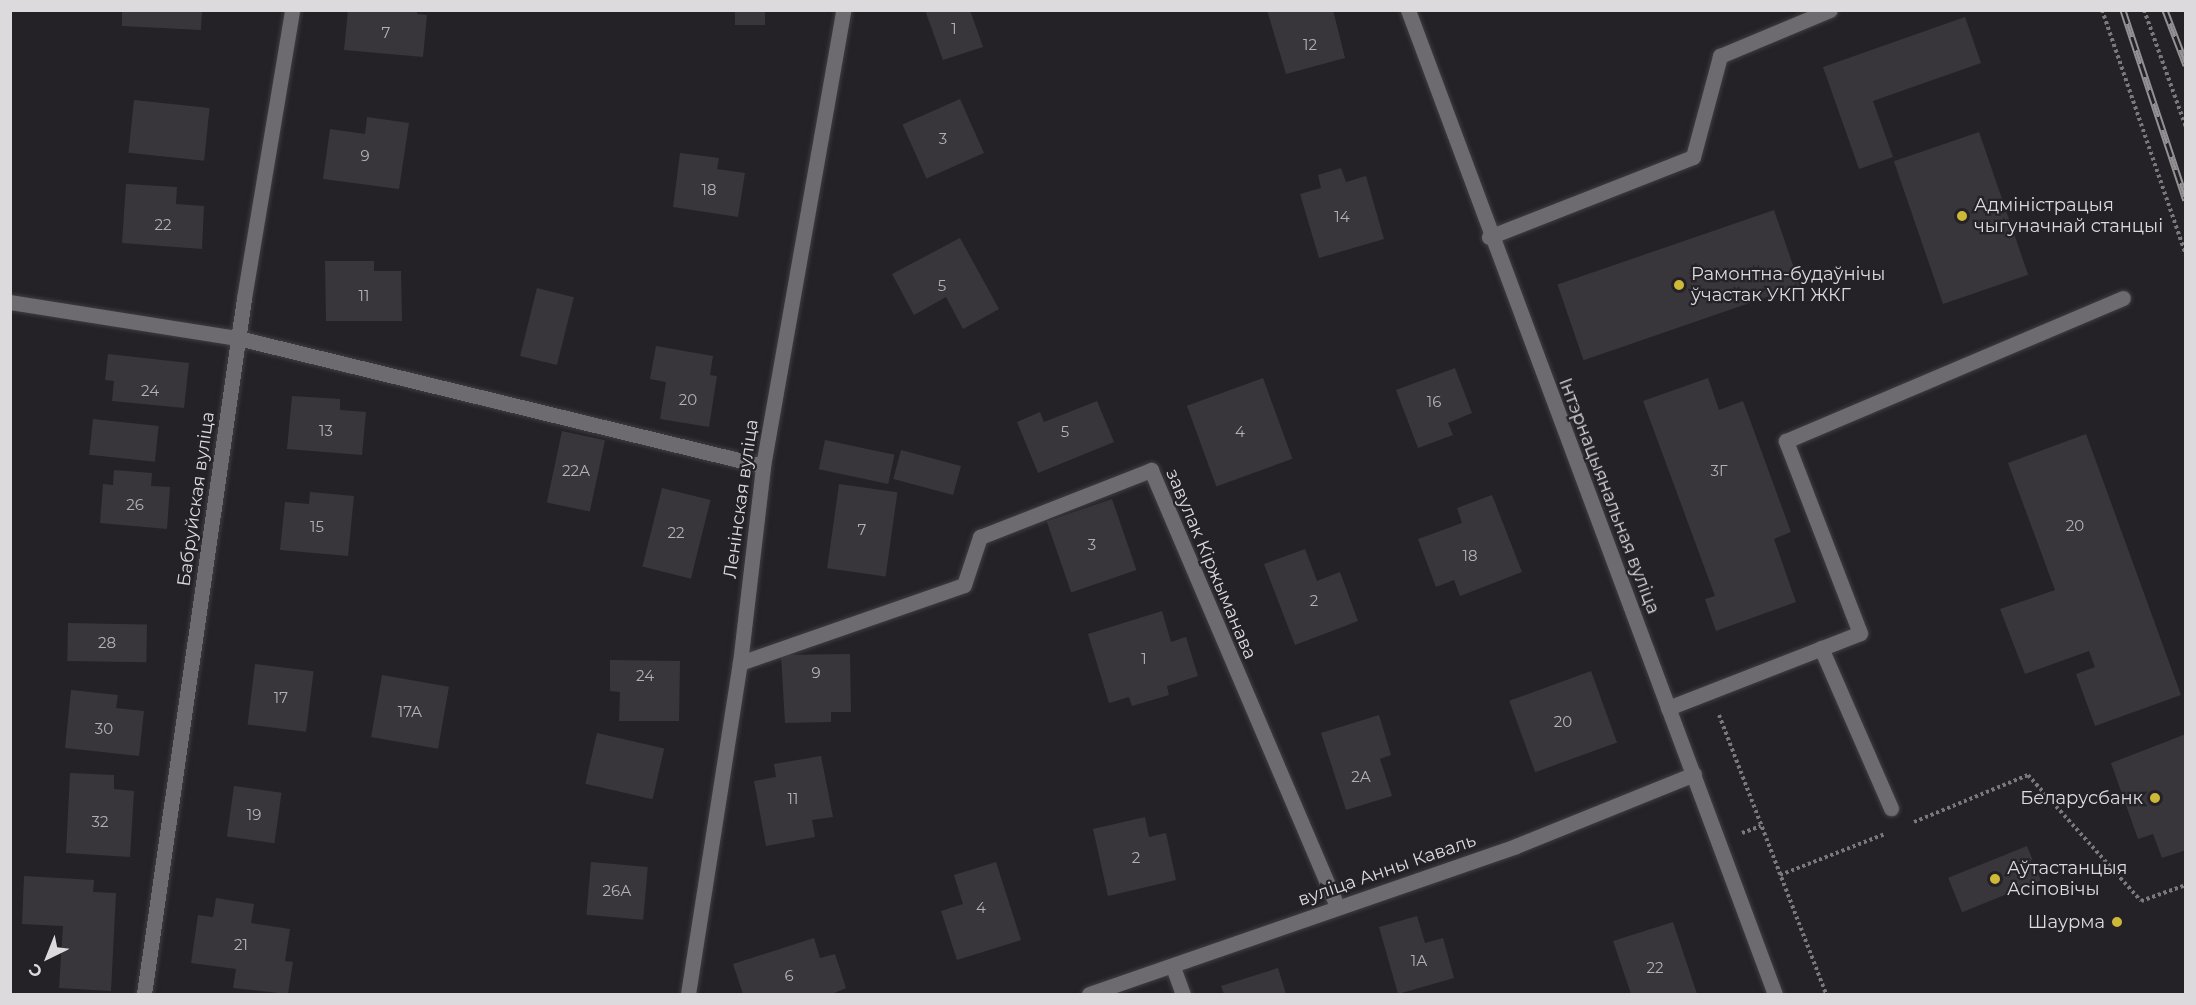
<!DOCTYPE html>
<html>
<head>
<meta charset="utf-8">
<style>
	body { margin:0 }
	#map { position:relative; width:2196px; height:1005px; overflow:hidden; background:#242226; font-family:Montserrat,sans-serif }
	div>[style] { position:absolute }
	.building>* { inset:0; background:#39363b; transform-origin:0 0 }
	.path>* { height:4px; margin-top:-2px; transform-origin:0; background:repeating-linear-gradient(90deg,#7a787b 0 3px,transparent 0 6px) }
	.roads { filter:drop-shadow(0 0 2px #3f3d40) drop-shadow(0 0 2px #3f3d40) }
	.minor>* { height:15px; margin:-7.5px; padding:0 7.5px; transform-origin:7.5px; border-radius:7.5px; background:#6e6b70 }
	.rail>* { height:7px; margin-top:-3.5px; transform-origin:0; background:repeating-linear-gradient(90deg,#242226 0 14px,#939194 0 28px); box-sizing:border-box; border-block:2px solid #939194 }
	.dots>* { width:16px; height:16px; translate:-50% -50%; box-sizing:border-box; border:3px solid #242226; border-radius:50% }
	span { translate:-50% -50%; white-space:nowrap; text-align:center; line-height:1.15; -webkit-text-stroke:4.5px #242226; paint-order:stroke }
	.number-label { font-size:15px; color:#b3b1b4 }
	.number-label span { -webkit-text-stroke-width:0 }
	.poi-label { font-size:18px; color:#dcdadd }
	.left { translate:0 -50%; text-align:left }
	.right { translate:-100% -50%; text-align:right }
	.street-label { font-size:18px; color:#dcdadd }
	.frame { position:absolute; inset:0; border:12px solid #dcdadd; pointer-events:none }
	.north { position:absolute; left:18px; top:927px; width:60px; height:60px; -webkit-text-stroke:4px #242226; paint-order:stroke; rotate:223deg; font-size:16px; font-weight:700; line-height:24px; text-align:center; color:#dcdadd }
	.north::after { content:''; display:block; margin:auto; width:21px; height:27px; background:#dcdadd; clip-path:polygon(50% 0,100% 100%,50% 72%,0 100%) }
</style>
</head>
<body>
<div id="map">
	<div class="building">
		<i style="clip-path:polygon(122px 10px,202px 10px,201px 30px,122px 26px)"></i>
		<i style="clip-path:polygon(348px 10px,417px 10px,417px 14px,427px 15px,423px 57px,344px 50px)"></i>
		<i style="left:735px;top:10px;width:30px;height:15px"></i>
		<i style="clip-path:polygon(925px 10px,970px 10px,983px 47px,943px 60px)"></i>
		<i style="clip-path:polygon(1267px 10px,1333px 10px,1345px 58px,1286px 74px)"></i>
		<i style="clip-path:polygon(1965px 17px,1981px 63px,1873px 101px,1893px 157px,1859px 169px,1823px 67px)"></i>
		<i style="left:960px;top:99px;width:59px;height:63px;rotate:66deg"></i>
		<i style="left:134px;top:100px;width:76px;height:53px;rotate:6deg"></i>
		<i style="clip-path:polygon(367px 117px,409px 123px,399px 189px,323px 179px,330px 129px,365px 134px)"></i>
		<i style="left:1979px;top:132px;width:151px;height:90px;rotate:71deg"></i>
		<i style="clip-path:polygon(680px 153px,719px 158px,717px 169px,745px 173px,738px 217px,673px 207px)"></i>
		<i style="clip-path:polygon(1341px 168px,1346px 182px,1366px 176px,1384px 239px,1319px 258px,1300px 194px,1321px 188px,1318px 175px)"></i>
		<i style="clip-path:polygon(126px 184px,177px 187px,176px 204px,204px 206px,202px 249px,122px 243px)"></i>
		<i style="left:1774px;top:210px;width:80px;height:229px;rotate:71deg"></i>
		<i style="clip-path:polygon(960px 238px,999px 309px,963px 329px,946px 297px,914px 315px,892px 274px)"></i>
		<i style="clip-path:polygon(325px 261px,374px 261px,374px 271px,401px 271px,402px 321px,326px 321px)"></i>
		<i style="left:537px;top:288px;width:38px;height:70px;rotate:14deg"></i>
		<i style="clip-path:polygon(656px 346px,713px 356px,710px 375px,717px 376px,709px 427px,660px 419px,666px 382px,650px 379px)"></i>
		<i style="clip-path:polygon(108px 354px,189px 363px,184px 408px,112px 401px,114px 381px,105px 380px)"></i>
		<i style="clip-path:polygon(1455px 368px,1472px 413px,1448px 423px,1453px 435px,1418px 448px,1396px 390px)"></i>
		<i style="left:1263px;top:378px;width:86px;height:81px;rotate:70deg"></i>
		<i style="clip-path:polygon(1708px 378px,1719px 410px,1743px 401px,1791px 532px,1774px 539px,1796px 602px,1716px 631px,1705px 599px,1715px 596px,1643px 401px)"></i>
		<i style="clip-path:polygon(292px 396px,340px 399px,340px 410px,366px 412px,362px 455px,287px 449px)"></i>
		<i style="clip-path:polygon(1097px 401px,1114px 442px,1038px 473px,1017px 422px,1040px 412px,1044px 422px)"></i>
		<i style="left:93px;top:419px;width:66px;height:36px;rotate:6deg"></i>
		<i style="left:562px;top:431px;width:44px;height:73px;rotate:12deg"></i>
		<i style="clip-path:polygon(2086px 434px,2181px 695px,2095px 726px,2076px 674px,2095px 667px,2089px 651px,2025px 674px,2000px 609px,2055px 590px,2008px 463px)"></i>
		<i style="left:825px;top:440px;width:71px;height:30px;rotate:12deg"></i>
		<i style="left:901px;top:450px;width:62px;height:30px;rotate:15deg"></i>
		<i style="clip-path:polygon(114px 470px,152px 473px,151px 486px,170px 487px,167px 529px,100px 523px,103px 484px,113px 485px)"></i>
		<i style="left:839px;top:484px;width:59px;height:85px;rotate:8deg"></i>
		<i style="left:662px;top:488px;width:50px;height:81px;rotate:14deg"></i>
		<i style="clip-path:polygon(310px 492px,354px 496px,348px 556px,280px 550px,285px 502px,309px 504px)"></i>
		<i style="clip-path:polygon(1492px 495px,1522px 572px,1460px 596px,1454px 580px,1436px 587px,1418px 539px,1462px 523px,1457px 508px)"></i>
		<i style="left:1112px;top:499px;width:75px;height:69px;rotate:71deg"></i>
		<i style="clip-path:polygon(1305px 549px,1317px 581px,1340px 572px,1358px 621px,1295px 645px,1264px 564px)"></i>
		<i style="clip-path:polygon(1162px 611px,1171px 642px,1186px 637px,1198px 676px,1167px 686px,1169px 695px,1132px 706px,1129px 697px,1109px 703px,1088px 634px)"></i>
		<i style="left:68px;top:623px;width:79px;height:38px;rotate:1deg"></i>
		<i style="clip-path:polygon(850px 654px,851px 712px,831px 712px,831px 722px,785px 723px,781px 655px)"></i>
		<i style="clip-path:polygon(610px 660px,680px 661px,679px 721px,619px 721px,620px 692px,610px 691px)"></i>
		<i style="left:255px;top:664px;width:59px;height:61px;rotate:7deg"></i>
		<i style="left:1591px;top:671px;width:76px;height:87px;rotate:70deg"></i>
		<i style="left:382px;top:675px;width:68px;height:63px;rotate:10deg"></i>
		<i style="clip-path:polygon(71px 690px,118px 695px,116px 708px,144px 711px,139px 756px,65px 748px)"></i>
		<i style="clip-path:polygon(1379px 715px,1391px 755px,1380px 759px,1392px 796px,1346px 810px,1321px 733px)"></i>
		<i style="left:597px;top:733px;width:69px;height:52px;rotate:13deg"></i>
		<i style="clip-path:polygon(2186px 734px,2186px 850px,2162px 858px,2153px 834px,2138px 839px,2111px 763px)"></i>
		<i style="clip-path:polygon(821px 756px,833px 817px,812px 820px,815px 837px,766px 846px,754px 781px,776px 777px,774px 764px)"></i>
		<i style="clip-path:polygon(70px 773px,114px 775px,114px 789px,134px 791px,130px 857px,66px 853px)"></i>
		<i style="left:234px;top:786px;width:48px;height:51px;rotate:8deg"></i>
		<i style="clip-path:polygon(1145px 817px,1149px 837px,1166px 833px,1176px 880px,1108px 896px,1093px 829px)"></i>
		<i style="left:2027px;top:846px;width:37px;height:85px;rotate:68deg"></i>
		<i style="left:591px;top:862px;width:57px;height:53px;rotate:5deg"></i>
		<i style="clip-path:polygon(996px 862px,1021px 940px,957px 960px,941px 911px,963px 904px,954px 875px)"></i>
		<i style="clip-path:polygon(24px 876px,94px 880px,93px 892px,116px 893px,111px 991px,59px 988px,63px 926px,22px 924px)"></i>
		<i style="clip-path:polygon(216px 898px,254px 904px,251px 923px,290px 929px,285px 961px,293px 962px,288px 994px,233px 988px,236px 969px,191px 963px,198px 915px,213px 917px)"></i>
		<i style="clip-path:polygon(1417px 916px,1425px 943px,1443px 938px,1454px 978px,1398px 994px,1379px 927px)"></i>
		<i style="clip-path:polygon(1673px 922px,1697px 994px,1631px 994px,1613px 941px)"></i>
		<i style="clip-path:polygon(814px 938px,820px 958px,835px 954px,846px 988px,832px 994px,743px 994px,733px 964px)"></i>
		<i style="clip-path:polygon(1278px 968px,1286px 994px,1224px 994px,1221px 986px)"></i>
	</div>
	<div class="path">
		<i style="left:2102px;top:10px;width:260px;rotate:71.1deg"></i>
		<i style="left:2144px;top:10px;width:124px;rotate:70.3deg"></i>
		<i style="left:1719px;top:715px;width:299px;rotate:69deg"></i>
		<i style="left:1914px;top:822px;width:123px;rotate:-22.4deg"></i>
		<i style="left:2028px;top:775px;width:169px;rotate:48.1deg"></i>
		<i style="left:2141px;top:901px;width:48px;rotate:-19.6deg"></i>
		<i style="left:1742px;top:833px;width:20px;rotate:-20deg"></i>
		<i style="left:1780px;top:875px;width:113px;rotate:-21.3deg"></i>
	</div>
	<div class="roads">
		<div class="minor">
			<i style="left:1408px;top:10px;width:1050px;rotate:69.55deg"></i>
			<i style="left:1489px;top:237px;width:219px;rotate:-21.4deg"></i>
			<i style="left:1693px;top:157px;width:105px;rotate:-75deg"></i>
			<i style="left:1720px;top:56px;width:119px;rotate:-22.7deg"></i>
			<i style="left:10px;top:302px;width:231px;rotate:9deg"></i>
			<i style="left:238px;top:338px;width:540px;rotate:13.7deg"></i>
			<i style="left:1821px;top:648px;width:175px;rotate:66.4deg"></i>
			<i style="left:740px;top:663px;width:237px;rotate:-19.2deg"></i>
			<i style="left:964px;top:585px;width:51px;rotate:-71.6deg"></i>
			<i style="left:980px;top:537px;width:184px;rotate:-21.4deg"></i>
			<i style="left:1151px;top:470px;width:475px;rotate:66.9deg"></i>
			<i style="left:1668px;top:708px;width:206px;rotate:-21.3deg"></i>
			<i style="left:1860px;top:633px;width:206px;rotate:-111.1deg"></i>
			<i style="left:1786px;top:441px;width:366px;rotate:-23deg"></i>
			<i style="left:1173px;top:967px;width:29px;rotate:70deg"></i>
			<i style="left:144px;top:994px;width:703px;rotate:-81.82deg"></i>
			<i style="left:244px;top:298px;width:292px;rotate:-80.5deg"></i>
			<i style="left:688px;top:994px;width:335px;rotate:-81.1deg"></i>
			<i style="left:740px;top:663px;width:198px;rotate:-83.3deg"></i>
			<i style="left:763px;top:466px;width:463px;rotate:-80deg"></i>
			<i style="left:1089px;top:994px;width:452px;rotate:-19.1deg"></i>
			<i style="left:1516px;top:846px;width:192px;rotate:-22deg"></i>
		</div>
	</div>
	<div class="rail">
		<i style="left:2123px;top:10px;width:200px;rotate:71.7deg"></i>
		<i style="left:2165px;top:10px;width:59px;rotate:69.1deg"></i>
	</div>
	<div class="dots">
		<i style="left:1962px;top:216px;background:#ceb837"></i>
		<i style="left:1679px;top:285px;background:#ceb837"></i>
		<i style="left:2155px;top:798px;background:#ceb837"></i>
		<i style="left:1995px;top:879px;background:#ceb837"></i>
		<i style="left:2117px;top:922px;background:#ceb837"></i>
	</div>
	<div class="number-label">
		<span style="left:954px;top:29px">1</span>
		<span style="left:386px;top:33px">7</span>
		<span style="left:1310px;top:45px">12</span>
		<span style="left:943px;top:139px">3</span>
		<span style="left:365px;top:156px">9</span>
		<span style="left:709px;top:190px">18</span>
		<span style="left:1342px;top:217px">14</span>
		<span style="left:163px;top:225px">22</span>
		<span style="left:942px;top:286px">5</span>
		<span style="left:364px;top:296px">11</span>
		<span style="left:150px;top:391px">24</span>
		<span style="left:688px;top:400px">20</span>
		<span style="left:1434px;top:402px">16</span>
		<span style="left:326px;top:431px">13</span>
		<span style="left:1065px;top:432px">5</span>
		<span style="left:1240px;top:432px">4</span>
		<span style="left:576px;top:471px">22А</span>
		<span style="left:1719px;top:471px">3Г</span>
		<span style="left:135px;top:505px">26</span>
		<span style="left:2075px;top:526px">20</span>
		<span style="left:317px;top:527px">15</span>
		<span style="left:862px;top:530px">7</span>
		<span style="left:676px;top:533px">22</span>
		<span style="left:1092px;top:545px">3</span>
		<span style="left:1470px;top:556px">18</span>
		<span style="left:1314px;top:601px">2</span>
		<span style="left:107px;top:643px">28</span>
		<span style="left:1144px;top:659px">1</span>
		<span style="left:816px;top:673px">9</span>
		<span style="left:645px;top:676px">24</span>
		<span style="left:281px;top:698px">17</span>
		<span style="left:410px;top:712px">17А</span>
		<span style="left:1563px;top:722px">20</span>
		<span style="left:104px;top:729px">30</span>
		<span style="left:1361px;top:777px">2А</span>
		<span style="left:793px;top:799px">11</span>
		<span style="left:254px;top:815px">19</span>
		<span style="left:100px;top:822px">32</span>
		<span style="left:1136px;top:858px">2</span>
		<span style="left:617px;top:891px">26А</span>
		<span style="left:981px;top:908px">4</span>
		<span style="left:241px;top:945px">21</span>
		<span style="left:1419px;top:961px">1А</span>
		<span style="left:1655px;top:968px">22</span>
		<span style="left:789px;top:976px">6</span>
	</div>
	<div class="poi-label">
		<span class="left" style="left:1974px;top:216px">Адміністрацыя<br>чыгуначнай станцыі</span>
		<span class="left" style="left:1691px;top:285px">Рамонтна-будаўнічы<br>ўчастак УКП ЖКГ</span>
		<span class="right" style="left:2143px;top:798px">Беларусбанк</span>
		<span class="left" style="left:2007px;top:879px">Аўтастанцыя<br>Асіповічы</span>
		<span class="right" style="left:2105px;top:922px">Шаурма</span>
	</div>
	<div class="street-label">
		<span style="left:1609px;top:496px;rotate:69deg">Інтэрнацыянальная вуліца</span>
		<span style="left:196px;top:499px;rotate:-82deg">Бабруйская вуліца</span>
		<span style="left:741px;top:499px;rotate:-82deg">Ленінская вуліца</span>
		<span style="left:1211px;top:564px;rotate:67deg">завулак Кіржыманава</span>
		<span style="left:1387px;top:870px;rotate:-19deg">вуліца Анны Каваль</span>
	</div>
	<div class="frame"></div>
	<div class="north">С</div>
</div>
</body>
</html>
